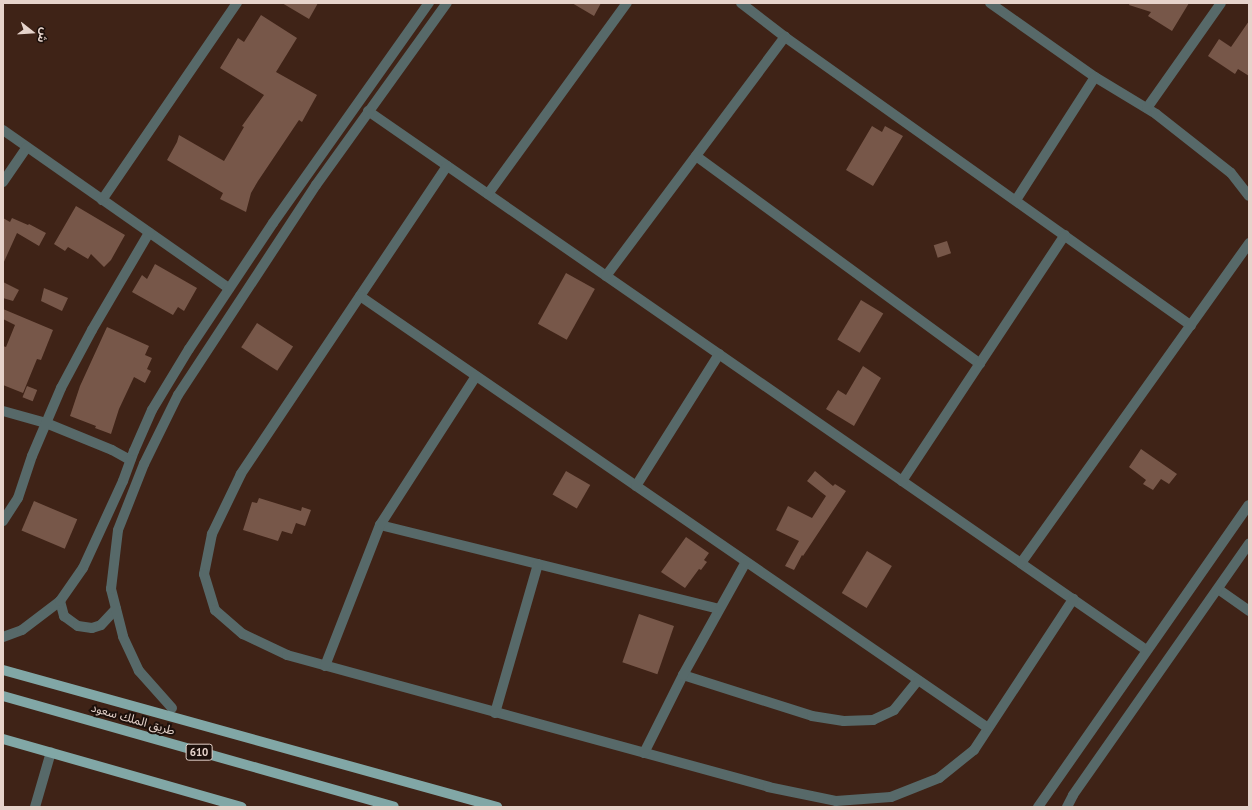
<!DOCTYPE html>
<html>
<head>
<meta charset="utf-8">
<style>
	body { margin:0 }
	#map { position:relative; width:1252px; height:810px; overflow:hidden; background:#3f2317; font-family:"PT Sans","Noto Sans Arabic",sans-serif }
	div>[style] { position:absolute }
	.building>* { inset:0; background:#775749; transform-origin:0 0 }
	.minor>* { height:10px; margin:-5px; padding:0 5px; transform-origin:5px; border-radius:5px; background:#576969 }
	.primary>* { height:10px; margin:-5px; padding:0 5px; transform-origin:5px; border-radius:5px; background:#81a7a6 }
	span { translate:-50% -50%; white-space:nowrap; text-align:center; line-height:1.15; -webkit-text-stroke:4px #1d100b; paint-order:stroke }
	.shield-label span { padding:1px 3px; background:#1d100b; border:1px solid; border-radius:3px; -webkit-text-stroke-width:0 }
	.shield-label { font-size:11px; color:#e6d3cb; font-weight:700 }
	.street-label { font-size:12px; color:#e6d3cb }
	.frame { position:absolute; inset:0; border:4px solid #e6d3cb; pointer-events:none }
	.north { position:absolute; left:12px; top:12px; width:40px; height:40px; -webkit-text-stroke:3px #1d100b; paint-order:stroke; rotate:107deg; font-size:11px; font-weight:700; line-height:16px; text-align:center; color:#e6d3cb }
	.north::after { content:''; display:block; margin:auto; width:14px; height:18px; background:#e6d3cb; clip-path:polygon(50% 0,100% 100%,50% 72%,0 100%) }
</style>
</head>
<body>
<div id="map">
	<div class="building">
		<i style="clip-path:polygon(282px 3px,318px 3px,309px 19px)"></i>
		<i style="clip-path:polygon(572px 3px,601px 3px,594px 16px)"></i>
		<i style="clip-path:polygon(1130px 3px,1189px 3px,1172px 31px,1148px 16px,1151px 12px,1129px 5px)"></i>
		<i style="clip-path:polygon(261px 15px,297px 38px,276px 72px,317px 95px,302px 122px,299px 120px,258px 181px,251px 193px,246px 212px,220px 199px,223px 193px,167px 160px,177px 142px,179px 135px,224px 161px,244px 127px,242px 126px,264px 95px,220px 68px,238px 38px,244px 42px)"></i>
		<i style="clip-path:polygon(1249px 21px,1249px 76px,1238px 69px,1235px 74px,1208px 56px,1219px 39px,1231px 47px)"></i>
		<i style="clip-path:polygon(872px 126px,882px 132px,885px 126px,903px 136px,873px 186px,846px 170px)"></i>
		<i style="clip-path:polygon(76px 206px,125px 235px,111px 260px,104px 267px,91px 254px,88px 259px,68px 247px,65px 251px,54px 244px)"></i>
		<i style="clip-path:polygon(3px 218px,10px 222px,12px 218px,28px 225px,29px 224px,46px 233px,39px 246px,17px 233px,3px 264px)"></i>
		<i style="left:947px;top:241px;width:13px;height:14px;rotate:72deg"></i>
		<i style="clip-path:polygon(155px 264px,197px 288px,184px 311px,178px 307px,173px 315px,132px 292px,142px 275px,147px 279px)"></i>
		<i style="left:566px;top:273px;width:33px;height:58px;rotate:29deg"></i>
		<i style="clip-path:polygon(3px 282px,19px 290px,13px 301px,3px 298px)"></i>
		<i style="clip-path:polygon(44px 288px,68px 298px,62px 311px,41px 301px)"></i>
		<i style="left:861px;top:300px;width:26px;height:46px;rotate:31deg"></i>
		<i style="clip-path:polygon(3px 309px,53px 330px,41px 360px,37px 359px,23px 393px,3px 385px,3px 346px,6px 347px,15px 325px,3px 319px)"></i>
		<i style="left:257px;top:323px;width:43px;height:29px;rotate:33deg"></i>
		<i style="clip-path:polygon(107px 327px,149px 346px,145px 355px,152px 358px,147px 369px,151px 371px,145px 383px,134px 377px,119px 409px,111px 434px,95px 428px,96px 426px,70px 416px,80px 386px)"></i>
		<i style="clip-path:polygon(863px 366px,881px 378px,854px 426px,826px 409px,838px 390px,846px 395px)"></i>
		<i style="left:27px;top:386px;width:11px;height:12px;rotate:22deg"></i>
		<i style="clip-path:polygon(1141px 449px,1177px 474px,1169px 484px,1161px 479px,1153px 490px,1143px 484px,1146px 480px,1129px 467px)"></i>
		<i style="left:566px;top:471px;width:28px;height:27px;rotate:30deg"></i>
		<i style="clip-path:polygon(815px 471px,833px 486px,835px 484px,846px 491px,803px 556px,802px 555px,794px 570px,785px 566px,799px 541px,776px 530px,788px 506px,812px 518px,826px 496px,807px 481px)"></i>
		<i style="clip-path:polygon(259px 498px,301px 511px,302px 507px,311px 510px,305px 526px,296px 523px,292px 534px,282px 531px,278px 541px,243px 530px,252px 502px,257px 503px)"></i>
		<i style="left:34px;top:501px;width:47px;height:32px;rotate:23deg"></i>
		<i style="clip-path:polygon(686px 537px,709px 553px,704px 560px,707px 562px,701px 570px,699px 569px,685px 588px,661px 572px)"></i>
		<i style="left:867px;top:551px;width:29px;height:49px;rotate:31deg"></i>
		<i style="left:639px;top:614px;width:37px;height:51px;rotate:19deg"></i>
	</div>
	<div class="minor">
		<i style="left:741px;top:3px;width:56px;rotate:37.7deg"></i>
		<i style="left:785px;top:37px;width:498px;rotate:35.4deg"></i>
		<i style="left:990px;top:3px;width:128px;rotate:35.2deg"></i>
		<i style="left:1095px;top:77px;width:71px;rotate:31.2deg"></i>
		<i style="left:1156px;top:114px;width:95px;rotate:38.2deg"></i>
		<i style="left:1231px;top:173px;width:29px;rotate:52deg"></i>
		<i style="left:1147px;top:108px;width:128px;rotate:-54.8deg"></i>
		<i style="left:368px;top:111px;width:946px;rotate:34.71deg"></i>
		<i style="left:3px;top:130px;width:276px;rotate:35deg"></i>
		<i style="left:696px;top:156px;width:352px;rotate:36.2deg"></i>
		<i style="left:447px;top:166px;width:371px;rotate:123.8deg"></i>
		<i style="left:241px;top:474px;width:67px;rotate:115.8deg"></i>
		<i style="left:212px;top:534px;width:41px;rotate:101.3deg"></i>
		<i style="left:204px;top:574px;width:38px;rotate:73deg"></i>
		<i style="left:215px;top:610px;width:37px;rotate:41deg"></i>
		<i style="left:243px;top:634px;width:49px;rotate:25.5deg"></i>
		<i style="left:287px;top:655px;width:499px;rotate:15.3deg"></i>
		<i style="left:768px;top:787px;width:69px;rotate:11.6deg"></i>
		<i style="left:836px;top:801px;width:55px;rotate:-4.2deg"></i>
		<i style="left:891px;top:797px;width:52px;rotate:-21.6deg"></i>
		<i style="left:939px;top:778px;width:45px;rotate:-38.7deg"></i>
		<i style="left:974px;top:750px;width:181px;rotate:-56.7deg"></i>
		<i style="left:3px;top:182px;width:42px;rotate:-55.6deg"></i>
		<i style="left:488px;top:194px;width:236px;rotate:-54deg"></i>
		<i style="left:102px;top:200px;width:239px;rotate:-55.6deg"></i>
		<i style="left:1016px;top:200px;width:146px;rotate:-57.3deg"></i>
		<i style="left:606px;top:276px;width:299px;rotate:-53.2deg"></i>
		<i style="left:360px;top:296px;width:762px;rotate:34.52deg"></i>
		<i style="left:3px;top:411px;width:45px;rotate:15.6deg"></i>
		<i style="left:46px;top:423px;width:71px;rotate:22.2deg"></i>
		<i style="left:112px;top:450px;width:21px;rotate:29deg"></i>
		<i style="left:902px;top:481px;width:295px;rotate:-56.5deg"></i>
		<i style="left:636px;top:486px;width:156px;rotate:-57.8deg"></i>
		<i style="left:3px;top:521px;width:27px;rotate:-57deg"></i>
		<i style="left:18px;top:498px;width:44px;rotate:-71.6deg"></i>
		<i style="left:32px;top:456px;width:74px;rotate:-66.9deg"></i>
		<i style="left:61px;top:388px;width:66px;rotate:-61.9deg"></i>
		<i style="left:92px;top:330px;width:113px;rotate:-59.6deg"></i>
		<i style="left:380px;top:525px;width:349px;rotate:13.9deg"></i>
		<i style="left:1021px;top:563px;width:393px;rotate:-54.5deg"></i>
		<i style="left:1218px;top:589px;width:38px;rotate:35deg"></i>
		<i style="left:60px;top:601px;width:16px;rotate:75deg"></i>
		<i style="left:64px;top:616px;width:17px;rotate:36deg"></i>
		<i style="left:78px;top:626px;width:14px;rotate:8deg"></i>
		<i style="left:92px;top:628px;width:9px;rotate:-18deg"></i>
		<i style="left:101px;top:625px;width:22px;rotate:-47deg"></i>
		<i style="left:3px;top:637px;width:20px;rotate:-20deg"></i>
		<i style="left:22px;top:630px;width:48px;rotate:-37.3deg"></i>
		<i style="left:60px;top:601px;width:40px;rotate:-55.1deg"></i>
		<i style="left:83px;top:568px;width:96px;rotate:-65.3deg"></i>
		<i style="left:123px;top:481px;width:32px;rotate:-70deg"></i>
		<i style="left:134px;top:451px;width:45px;rotate:-66.3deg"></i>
		<i style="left:152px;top:410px;width:71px;rotate:-58.8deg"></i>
		<i style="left:189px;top:349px;width:151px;rotate:-56.3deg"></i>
		<i style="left:273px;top:223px;width:270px;rotate:-54.7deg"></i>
		<i style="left:325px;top:666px;width:151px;rotate:-68.7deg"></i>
		<i style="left:380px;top:525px;width:177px;rotate:-57.2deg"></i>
		<i style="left:683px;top:675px;width:135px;rotate:17.6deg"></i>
		<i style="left:812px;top:716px;width:32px;rotate:9deg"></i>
		<i style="left:844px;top:721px;width:29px;rotate:-2deg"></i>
		<i style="left:873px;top:720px;width:23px;rotate:-25deg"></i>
		<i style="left:894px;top:710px;width:38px;rotate:-51deg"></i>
		<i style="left:172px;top:708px;width:50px;rotate:-131.7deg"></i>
		<i style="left:139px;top:671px;width:38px;rotate:-115deg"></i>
		<i style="left:123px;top:636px;width:49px;rotate:-104.3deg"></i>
		<i style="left:111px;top:589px;width:59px;rotate:-83.2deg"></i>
		<i style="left:118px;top:530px;width:71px;rotate:-68.5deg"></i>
		<i style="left:144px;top:464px;width:77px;rotate:-63.8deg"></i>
		<i style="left:178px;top:395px;width:251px;rotate:-56.7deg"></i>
		<i style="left:316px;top:185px;width:224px;rotate:-54.3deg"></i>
		<i style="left:495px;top:713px;width:155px;rotate:-73.9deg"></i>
		<i style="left:644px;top:753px;width:87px;rotate:-63.4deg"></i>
		<i style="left:683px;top:675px;width:129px;rotate:-60.9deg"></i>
		<i style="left:35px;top:807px;width:57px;rotate:-73.8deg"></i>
		<i style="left:1038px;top:807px;width:368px;rotate:-55.1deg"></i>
		<i style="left:1067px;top:807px;width:13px;rotate:-63deg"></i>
		<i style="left:1073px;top:795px;width:307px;rotate:-55deg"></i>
	</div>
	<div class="primary">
		<i style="left:3px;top:670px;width:513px;rotate:15.5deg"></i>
		<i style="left:3px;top:696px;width:406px;rotate:15.8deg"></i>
		<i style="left:3px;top:739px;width:248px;rotate:15.9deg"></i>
	</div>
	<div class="shield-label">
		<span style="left:199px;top:752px">610</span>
	</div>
	<div class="street-label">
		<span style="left:133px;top:719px;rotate:16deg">طريق الملك سعود</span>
	</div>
	<div class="frame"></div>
	<div class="north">ش</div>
</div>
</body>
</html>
